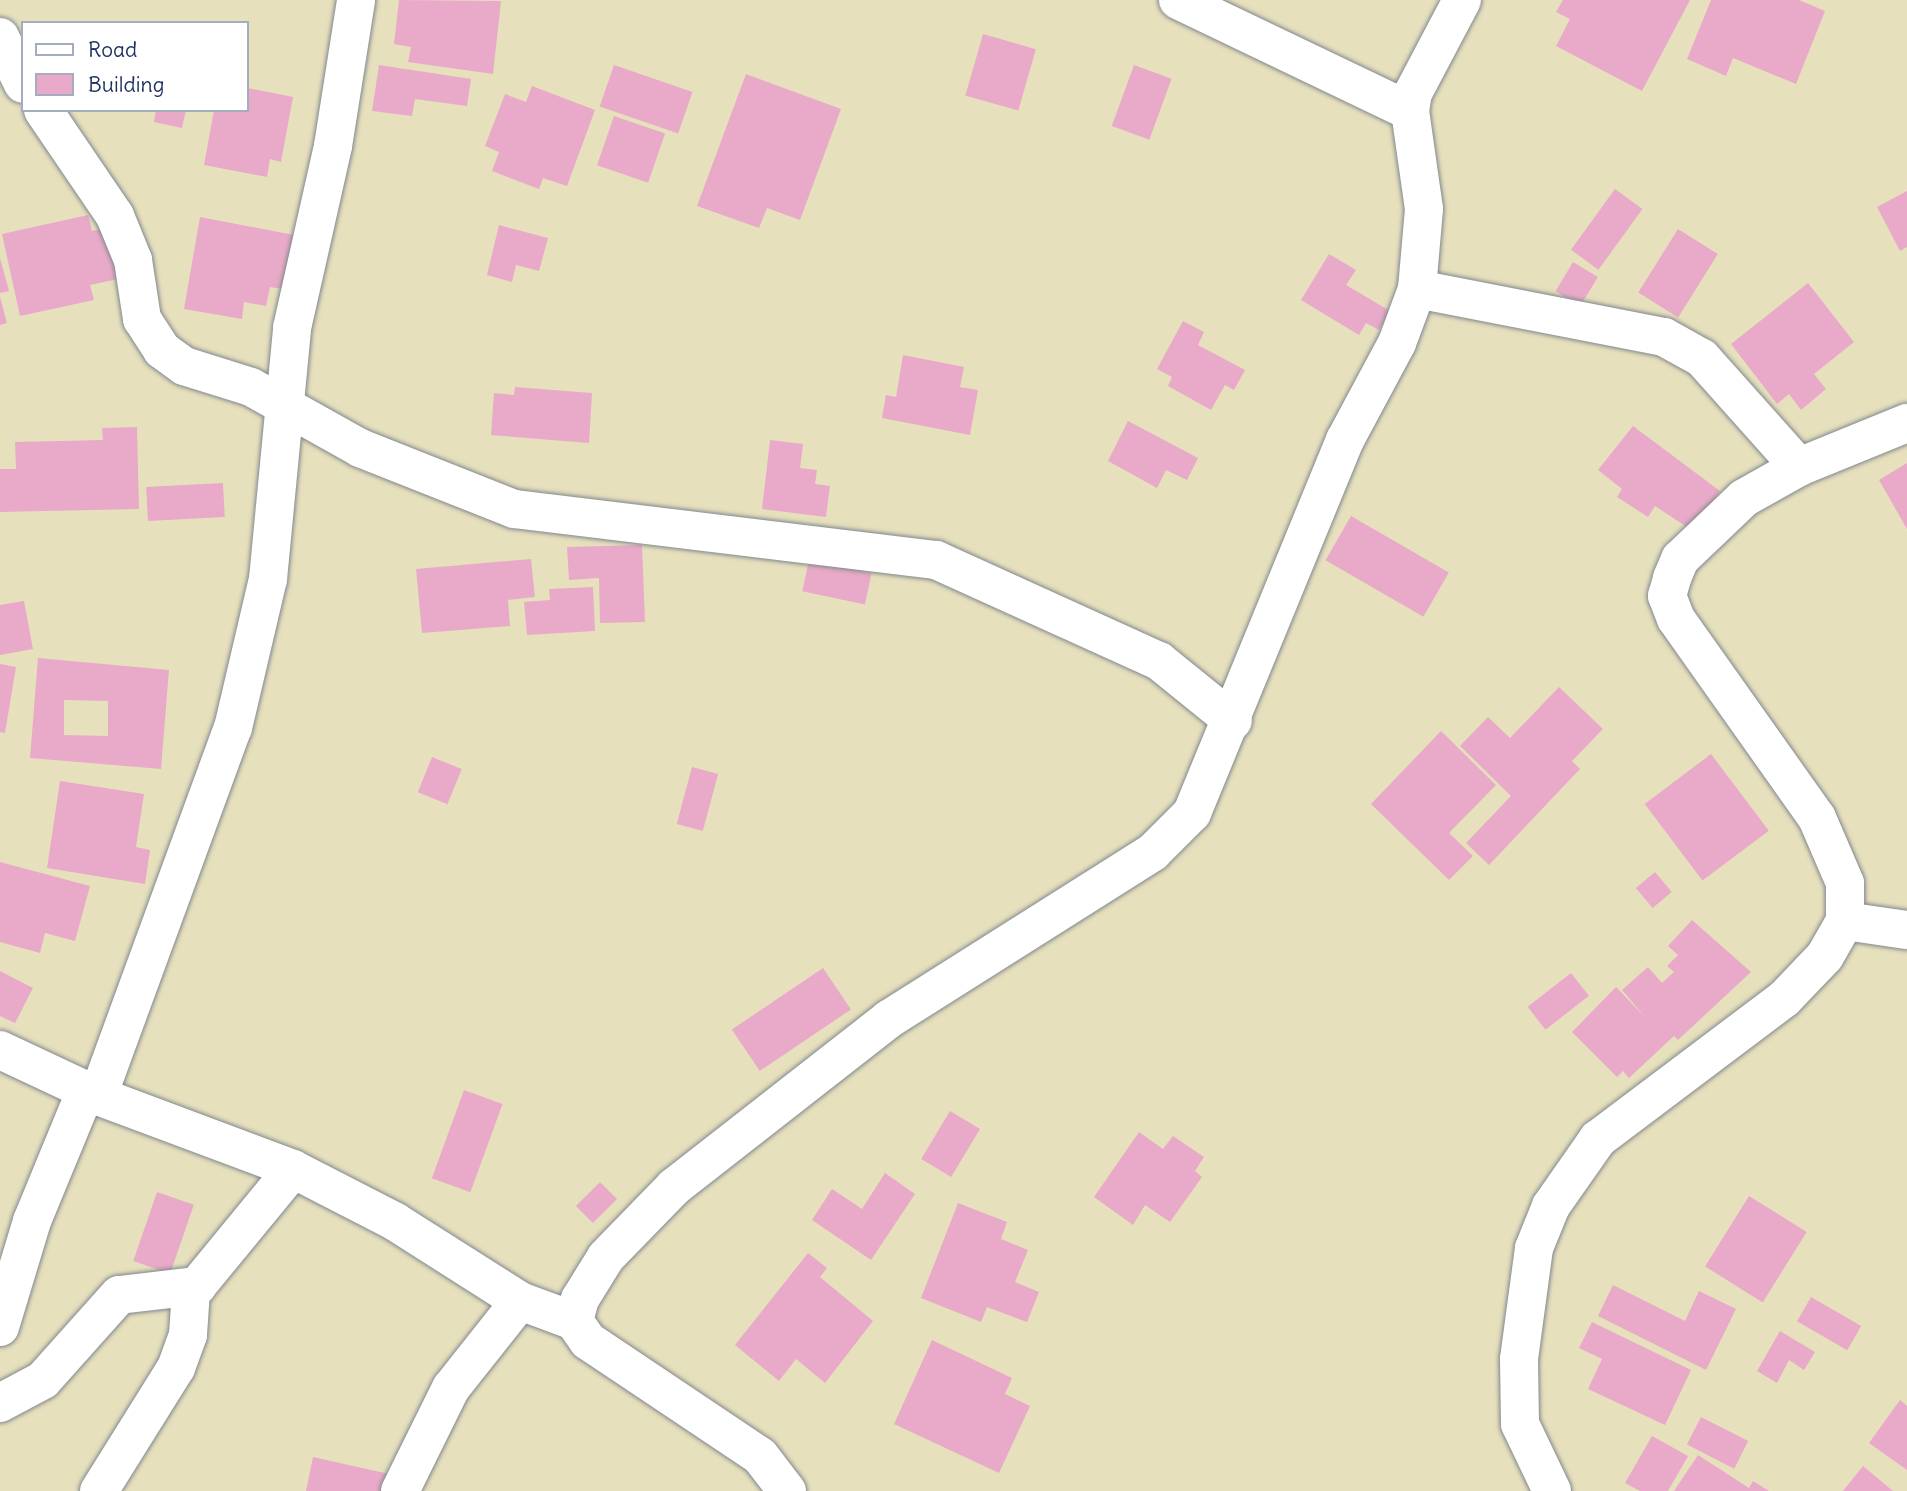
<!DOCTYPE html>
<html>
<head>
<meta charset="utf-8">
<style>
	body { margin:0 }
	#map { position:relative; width:1907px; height:1491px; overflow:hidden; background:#e7e0bd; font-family:Delius,sans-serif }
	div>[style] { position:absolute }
	.building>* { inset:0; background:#e8aac8; transform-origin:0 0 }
	.roads { filter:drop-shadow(0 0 2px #81888e) drop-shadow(0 0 2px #81888e) }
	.minor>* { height:38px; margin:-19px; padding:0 19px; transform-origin:19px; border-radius:19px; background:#fff }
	span { translate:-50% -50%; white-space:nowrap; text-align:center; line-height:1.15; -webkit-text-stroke:5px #fff; paint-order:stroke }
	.legend { position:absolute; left:21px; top:21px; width:228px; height:91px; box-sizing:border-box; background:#fff; border:2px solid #a4acbf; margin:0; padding:9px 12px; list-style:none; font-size:21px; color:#1b2f5e }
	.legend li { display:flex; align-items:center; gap:14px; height:35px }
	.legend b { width:35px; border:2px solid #a4acbf }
</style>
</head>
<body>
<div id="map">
	<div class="building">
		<i style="clip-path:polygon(399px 0,501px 1px,493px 74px,408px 62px,411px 47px,394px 44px)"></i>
		<i style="clip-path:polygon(1563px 0,1690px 0,1642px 91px,1556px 46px,1570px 19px,1556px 12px)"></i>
		<i style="clip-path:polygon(1711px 0,1799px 0,1825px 11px,1796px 84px,1733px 58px,1726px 76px,1687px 59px)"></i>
		<i style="left:983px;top:34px;width:55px;height:64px;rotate:16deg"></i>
		<i style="clip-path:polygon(379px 65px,471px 79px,467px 106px,415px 99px,412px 116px,372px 111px)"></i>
		<i style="left:614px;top:65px;width:83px;height:44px;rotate:19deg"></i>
		<i style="left:1134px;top:65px;width:40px;height:65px;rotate:20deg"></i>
		<i style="clip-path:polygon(746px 74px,841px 109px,800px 220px,767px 208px,759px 228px,697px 206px)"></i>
		<i style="clip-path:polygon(532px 86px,595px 110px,567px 186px,543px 178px,539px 189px,492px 171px,499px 152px,485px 146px,505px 94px,526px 102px)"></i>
		<i style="clip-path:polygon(247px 88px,293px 97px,281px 162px,270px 159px,267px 177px,204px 165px,214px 110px,247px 110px)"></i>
		<i style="clip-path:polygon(156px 110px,186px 110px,182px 128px,154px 122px)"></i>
		<i style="left:614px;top:116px;width:54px;height:52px;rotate:19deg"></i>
		<i style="left:1615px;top:189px;width:34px;height:75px;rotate:36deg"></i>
		<i style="clip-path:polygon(1907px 191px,1907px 247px,1900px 251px,1877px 207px)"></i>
		<i style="clip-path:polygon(88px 215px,92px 231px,107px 228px,118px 279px,90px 285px,94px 300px,20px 316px,2px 234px)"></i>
		<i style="clip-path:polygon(200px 217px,299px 236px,282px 289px,270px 287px,266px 306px,244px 302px,242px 319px,184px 309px)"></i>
		<i style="clip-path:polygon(499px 225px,548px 238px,539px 271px,516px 265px,512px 282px,487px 275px)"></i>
		<i style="left:1678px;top:229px;width:47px;height:75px;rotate:32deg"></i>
		<i style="clip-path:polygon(1329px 254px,1356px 270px,1346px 285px,1390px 311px,1379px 330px,1366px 323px,1359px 335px,1301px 300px)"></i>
		<i style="clip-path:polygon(0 258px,9px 291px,0 293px)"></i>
		<i style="left:1573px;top:262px;width:29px;height:34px;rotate:31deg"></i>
		<i style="clip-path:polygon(1808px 283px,1854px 342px,1814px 374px,1826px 389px,1801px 410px,1789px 394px,1777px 404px,1731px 344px)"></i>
		<i style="clip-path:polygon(0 297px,7px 323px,0 325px)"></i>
		<i style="clip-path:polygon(1183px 321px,1204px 332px,1198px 345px,1245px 370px,1234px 390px,1225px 385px,1211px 410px,1168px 386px,1172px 377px,1157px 369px)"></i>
		<i style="clip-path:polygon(903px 355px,964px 367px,960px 387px,978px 390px,970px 435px,882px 418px,886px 395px,896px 397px)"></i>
		<i style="clip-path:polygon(515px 387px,592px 393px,589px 443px,491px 435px,494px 393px,514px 395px)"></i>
		<i style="clip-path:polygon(1128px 421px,1198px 458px,1187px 480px,1166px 470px,1157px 488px,1108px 461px)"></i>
		<i style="clip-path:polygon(1633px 426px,1720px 491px,1693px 531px,1655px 506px,1648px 517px,1617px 497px,1622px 489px,1598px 470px)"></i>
		<i style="clip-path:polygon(137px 427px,139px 509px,0 512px,0 469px,16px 469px,15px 442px,103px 440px,102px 428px)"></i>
		<i style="clip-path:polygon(770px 440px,803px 444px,800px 468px,817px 470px,815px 484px,830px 486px,826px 517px,762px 509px)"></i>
		<i style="clip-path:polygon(1907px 463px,1907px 529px,1879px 480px)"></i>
		<i style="left:223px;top:483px;width:34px;height:77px;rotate:87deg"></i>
		<i style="left:1351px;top:516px;width:113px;height:51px;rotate:30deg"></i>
		<i style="clip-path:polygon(642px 545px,645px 622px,600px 623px,599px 578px,569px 580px,567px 547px)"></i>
		<i style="clip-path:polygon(531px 559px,535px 597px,508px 600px,510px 626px,422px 633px,416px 569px)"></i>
		<i style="left:809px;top:560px;width:64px;height:32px;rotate:12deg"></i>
		<i style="clip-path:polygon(593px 587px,595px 631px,527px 635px,524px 602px,550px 600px,549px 589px)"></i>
		<i style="clip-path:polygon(24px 601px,33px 649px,0 655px,0 605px)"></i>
		<i style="clip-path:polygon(evenodd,38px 658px,169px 670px,161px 769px,30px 758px,38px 658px,64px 700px,108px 701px,108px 736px,64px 735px,64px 700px)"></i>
		<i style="clip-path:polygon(0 664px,16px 667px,5px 733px,0 732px)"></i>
		<i style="clip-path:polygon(1559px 687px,1603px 729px,1572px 761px,1580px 769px,1489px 865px,1466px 843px,1511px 796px,1460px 746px,1488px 717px,1510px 738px)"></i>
		<i style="clip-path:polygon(1441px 731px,1496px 785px,1449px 833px,1473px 856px,1449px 880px,1371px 804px)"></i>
		<i style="left:1711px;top:754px;width:96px;height:83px;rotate:53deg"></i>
		<i style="left:432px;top:757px;width:32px;height:38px;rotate:22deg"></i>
		<i style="left:692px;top:767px;width:27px;height:59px;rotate:15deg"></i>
		<i style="clip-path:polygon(60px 781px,144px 794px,136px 847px,150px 850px,145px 884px,47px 868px)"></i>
		<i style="clip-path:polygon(0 862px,90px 886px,75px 941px,45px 933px,40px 953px,0 942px)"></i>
		<i style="left:1655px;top:872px;width:26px;height:25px;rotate:50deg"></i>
		<i style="clip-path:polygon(1692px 920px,1751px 972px,1678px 1040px,1674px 1036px,1629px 1078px,1623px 1071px,1617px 1077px,1572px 1032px,1616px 987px,1645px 1017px,1622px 990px,1648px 967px,1662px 983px,1674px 972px,1667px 966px,1678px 955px,1668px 946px)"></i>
		<i style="left:823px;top:968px;width:50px;height:110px;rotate:56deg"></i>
		<i style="clip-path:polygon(0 971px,33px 988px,15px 1023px,0 1016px)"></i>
		<i style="left:1571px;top:973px;width:29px;height:55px;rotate:52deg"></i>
		<i style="left:464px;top:1090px;width:41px;height:94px;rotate:20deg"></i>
		<i style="left:950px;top:1111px;width:35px;height:56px;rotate:31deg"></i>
		<i style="clip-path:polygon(1139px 1132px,1163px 1149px,1173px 1136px,1204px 1157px,1195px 1171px,1202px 1177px,1170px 1222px,1145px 1205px,1133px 1225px,1094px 1197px)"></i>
		<i style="clip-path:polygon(885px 1173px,915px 1194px,871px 1260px,812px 1220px,832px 1189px,862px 1209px)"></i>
		<i style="left:600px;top:1182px;width:24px;height:34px;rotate:45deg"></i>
		<i style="left:157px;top:1192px;width:39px;height:73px;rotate:19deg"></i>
		<i style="left:1749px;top:1196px;width:68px;height:83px;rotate:32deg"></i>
		<i style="clip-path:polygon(958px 1203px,1007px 1222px,1001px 1239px,1028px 1250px,1015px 1282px,1039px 1292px,1027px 1322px,987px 1307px,981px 1322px,921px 1298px)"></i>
		<i style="clip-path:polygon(808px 1253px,827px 1268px,820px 1277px,873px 1321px,825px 1383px,796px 1359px,779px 1381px,735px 1345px)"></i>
		<i style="clip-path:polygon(1613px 1285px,1685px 1321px,1699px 1291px,1736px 1309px,1706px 1370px,1598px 1316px)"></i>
		<i style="left:1811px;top:1297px;width:58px;height:28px;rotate:30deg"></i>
		<i style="clip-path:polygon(1592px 1322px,1691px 1370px,1665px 1425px,1588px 1389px,1602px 1359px,1579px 1348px)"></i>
		<i style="clip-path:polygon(1780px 1331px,1815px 1352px,1804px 1370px,1789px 1360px,1777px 1383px,1757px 1371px)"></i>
		<i style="clip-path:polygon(932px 1340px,1012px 1378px,1005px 1394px,1030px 1406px,999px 1473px,894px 1424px)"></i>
		<i style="clip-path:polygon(1900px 1400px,1907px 1406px,1907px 1470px,1869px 1443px)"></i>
		<i style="left:1701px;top:1417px;width:53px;height:31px;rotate:27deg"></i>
		<i style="clip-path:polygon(1652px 1436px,1688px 1456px,1668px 1491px,1640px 1491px,1625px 1483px)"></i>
		<i style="clip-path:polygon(1698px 1455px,1749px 1488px,1753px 1481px,1769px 1491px,1674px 1491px)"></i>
		<i style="clip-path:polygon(313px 1457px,389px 1474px,385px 1491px,306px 1491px)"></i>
		<i style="clip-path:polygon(1863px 1466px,1893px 1491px,1843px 1491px)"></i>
	</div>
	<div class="roads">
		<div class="minor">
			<i style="left:1178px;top:0;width:257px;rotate:25.6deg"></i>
			<i style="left:0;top:37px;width:52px;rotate:63.9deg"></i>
			<i style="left:43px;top:110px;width:128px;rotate:55.8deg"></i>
			<i style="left:115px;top:216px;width:48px;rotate:67.8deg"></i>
			<i style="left:133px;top:260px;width:60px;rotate:81.3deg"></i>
			<i style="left:142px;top:319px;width:37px;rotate:57deg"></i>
			<i style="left:162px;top:350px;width:27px;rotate:36deg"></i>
			<i style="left:184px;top:366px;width:70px;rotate:17.4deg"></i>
			<i style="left:251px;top:387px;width:125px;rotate:29.2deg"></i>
			<i style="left:360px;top:448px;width:166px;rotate:21.6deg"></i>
			<i style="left:514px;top:509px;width:425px;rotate:6.9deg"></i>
			<i style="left:936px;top:560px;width:245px;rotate:24.4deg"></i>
			<i style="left:1159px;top:661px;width:95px;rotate:39deg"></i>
			<i style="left:1417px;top:289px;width:252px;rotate:11deg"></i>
			<i style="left:1664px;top:337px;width:43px;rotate:28.9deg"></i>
			<i style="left:1702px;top:358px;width:146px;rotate:48.3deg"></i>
			<i style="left:1845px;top:921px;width:63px;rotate:8.3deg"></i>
			<i style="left:0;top:1050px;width:108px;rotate:25.1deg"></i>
			<i style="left:98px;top:1096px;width:208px;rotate:20.5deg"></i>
			<i style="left:293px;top:1169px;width:114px;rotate:27.2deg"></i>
			<i style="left:394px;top:1221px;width:149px;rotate:32.4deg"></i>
			<i style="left:520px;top:1301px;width:58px;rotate:20.3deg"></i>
			<i style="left:98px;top:1096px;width:392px;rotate:-69.9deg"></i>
			<i style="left:233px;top:728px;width:153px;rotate:-76.8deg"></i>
			<i style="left:268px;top:579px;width:252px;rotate:-84.5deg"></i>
			<i style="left:292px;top:328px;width:187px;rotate:-77.3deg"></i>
			<i style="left:333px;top:146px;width:148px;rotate:-81deg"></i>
			<i style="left:0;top:1327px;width:111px;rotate:-73.2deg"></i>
			<i style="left:32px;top:1221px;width:142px;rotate:-67.6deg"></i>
			<i style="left:0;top:1403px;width:49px;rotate:-28.1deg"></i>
			<i style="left:43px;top:1380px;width:114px;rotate:-48.2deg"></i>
			<i style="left:119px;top:1295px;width:79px;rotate:-6.6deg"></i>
			<i style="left:197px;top:1286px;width:151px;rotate:-50.6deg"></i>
			<i style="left:99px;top:1491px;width:145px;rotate:-58deg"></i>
			<i style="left:176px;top:1368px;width:35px;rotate:-70deg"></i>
			<i style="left:188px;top:1335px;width:45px;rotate:-86.2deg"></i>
			<i style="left:400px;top:1491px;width:115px;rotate:-63.7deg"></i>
			<i style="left:451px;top:1388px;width:111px;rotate:-51.6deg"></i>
			<i style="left:787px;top:1491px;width:44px;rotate:-127.6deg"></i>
			<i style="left:760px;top:1456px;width:207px;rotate:-146.2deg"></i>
			<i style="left:588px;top:1341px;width:24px;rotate:-125deg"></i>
			<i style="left:574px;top:1321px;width:23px;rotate:-75deg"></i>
			<i style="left:580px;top:1299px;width:49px;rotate:-58.2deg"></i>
			<i style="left:606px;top:1257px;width:98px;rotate:-45.8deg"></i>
			<i style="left:674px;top:1187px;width:273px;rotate:-38deg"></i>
			<i style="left:889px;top:1019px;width:312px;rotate:-32.3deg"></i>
			<i style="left:1153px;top:852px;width:55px;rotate:-45deg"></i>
			<i style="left:1192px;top:813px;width:403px;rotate:-67.7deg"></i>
			<i style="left:1345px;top:440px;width:110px;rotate:-61.8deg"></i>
			<i style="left:1397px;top:343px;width:58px;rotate:-69.7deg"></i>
			<i style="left:1417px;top:289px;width:80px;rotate:-85deg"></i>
			<i style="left:1424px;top:209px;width:99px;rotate:-98.1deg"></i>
			<i style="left:1410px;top:111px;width:18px;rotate:-81deg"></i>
			<i style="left:1413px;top:93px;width:105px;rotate:-62.2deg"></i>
			<i style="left:1552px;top:1491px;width:74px;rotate:-115.5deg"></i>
			<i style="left:1520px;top:1424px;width:65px;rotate:-90.9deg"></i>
			<i style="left:1519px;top:1359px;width:112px;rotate:-82.3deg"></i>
			<i style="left:1534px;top:1248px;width:45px;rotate:-68deg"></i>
			<i style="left:1551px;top:1206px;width:82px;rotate:-55deg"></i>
			<i style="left:1598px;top:1139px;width:233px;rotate:-37deg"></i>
			<i style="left:1784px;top:999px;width:59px;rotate:-46.4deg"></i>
			<i style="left:1825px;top:956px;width:40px;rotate:-60.3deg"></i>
			<i style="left:1845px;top:921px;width:38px;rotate:-90deg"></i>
			<i style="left:1845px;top:883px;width:71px;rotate:-113.3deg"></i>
			<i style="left:1817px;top:818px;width:244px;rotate:-125.3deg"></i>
			<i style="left:1676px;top:619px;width:25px;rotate:-111deg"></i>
			<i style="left:1667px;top:596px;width:19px;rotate:-74deg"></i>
			<i style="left:1672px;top:578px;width:21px;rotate:-67deg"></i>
			<i style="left:1680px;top:559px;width:88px;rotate:-43.6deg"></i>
			<i style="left:1744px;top:498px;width:63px;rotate:-29.4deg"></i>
			<i style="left:1799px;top:467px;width:117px;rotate:-22.2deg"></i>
		</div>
	</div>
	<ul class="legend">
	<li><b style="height:9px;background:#fff"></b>Road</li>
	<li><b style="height:19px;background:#e8aac8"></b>Building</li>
	</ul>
</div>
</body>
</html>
